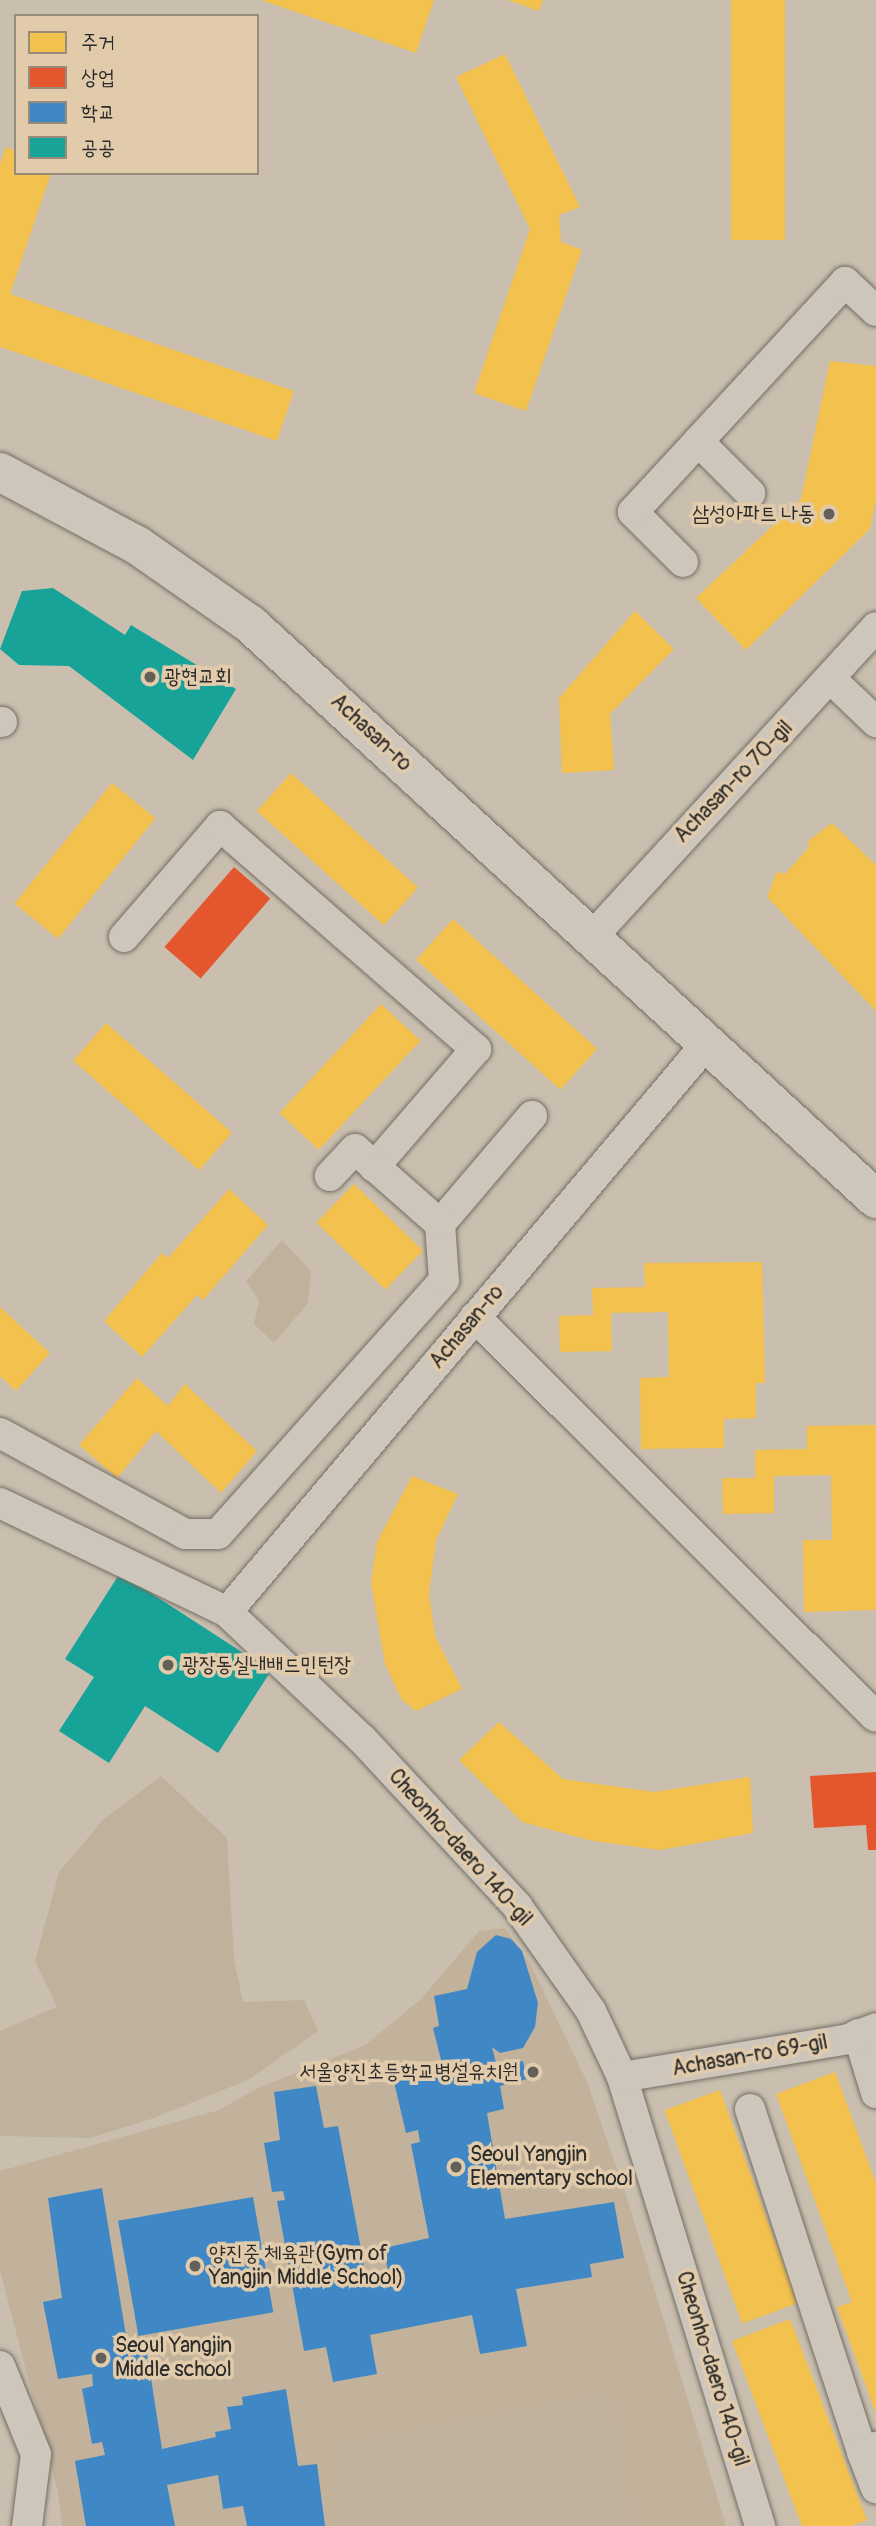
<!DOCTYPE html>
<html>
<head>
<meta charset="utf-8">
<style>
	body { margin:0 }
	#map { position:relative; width:876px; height:2526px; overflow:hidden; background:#cabfae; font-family:Pangolin,"Poor Story",sans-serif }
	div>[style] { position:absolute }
	.built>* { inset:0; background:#c2b29c }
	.green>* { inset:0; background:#bfb19b }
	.homes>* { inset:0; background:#f2c14e; transform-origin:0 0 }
	.shops>* { inset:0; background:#e4572e; transform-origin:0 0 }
	.schools>* { inset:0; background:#3f88c5; transform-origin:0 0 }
	.public>* { inset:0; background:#17a398 }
	.roads { filter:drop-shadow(0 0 2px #736e66) drop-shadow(0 0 2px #736e66) }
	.minor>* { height:30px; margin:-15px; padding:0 15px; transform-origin:15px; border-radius:15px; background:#cec6ba }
	.major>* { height:38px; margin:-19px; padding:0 19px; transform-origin:19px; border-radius:19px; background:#cec6ba }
	.dots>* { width:19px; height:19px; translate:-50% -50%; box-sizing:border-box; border:4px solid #e1cbaa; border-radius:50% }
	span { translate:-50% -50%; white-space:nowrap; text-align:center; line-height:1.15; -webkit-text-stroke:7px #e1cbaa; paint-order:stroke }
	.poi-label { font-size:21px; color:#2b2b2b }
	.right { translate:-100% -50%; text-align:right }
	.left { translate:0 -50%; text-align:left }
	.street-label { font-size:21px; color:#2b2b2b }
	.legend { position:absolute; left:14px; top:14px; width:245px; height:161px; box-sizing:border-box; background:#e1cbaa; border:2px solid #988b77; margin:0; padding:9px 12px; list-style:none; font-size:21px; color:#2b2b2b }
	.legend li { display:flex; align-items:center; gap:14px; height:35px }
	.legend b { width:35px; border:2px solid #988b77 }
</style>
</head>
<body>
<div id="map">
	<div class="built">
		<i style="clip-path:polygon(505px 1928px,531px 1965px,587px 2082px,628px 2201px,726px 2526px,62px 2526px,58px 2492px,0 2271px,0 2171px,219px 2110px,256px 2089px,365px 2045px,421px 1999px,479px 1931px)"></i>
	</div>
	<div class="green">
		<i style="clip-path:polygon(282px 1240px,311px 1271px,308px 1303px,274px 1343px,254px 1324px,259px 1301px,246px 1281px)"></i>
		<i style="clip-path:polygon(161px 1776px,227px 1838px,234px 1959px,243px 2002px,304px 2000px,318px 2031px,248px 2080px,151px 2119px,90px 2138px,0 2136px,0 2031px,57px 2007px,35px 1961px,59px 1872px,103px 1820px)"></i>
		<i style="clip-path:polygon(610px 2393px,632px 2526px,346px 2526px,331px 2446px)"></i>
	</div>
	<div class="homes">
		<i style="clip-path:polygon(261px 0,434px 0,416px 53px)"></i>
		<i style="clip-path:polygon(508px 0,543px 0,539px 11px)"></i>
		<i style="left:731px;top:0;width:54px;height:240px"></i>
		<i style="clip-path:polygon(505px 54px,580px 207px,559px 215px,561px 242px,582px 250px,526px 411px,474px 393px,530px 229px,456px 77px)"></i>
		<i style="clip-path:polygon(6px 147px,16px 151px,16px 173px,51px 173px,10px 294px,294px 391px,277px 441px,0 347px,0 164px)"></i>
		<i style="clip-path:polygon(830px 361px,876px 366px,876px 500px,870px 529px,746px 650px,696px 598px,801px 499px)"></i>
		<i style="clip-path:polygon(635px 611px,674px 649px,610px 714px,614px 770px,562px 773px,559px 698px)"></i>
		<i style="left:291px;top:773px;width:171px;height:51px;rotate:42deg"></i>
		<i style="left:112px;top:783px;width:56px;height:155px;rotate:39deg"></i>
		<i style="clip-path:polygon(832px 823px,876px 865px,876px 1011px,767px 897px,777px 872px,785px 874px,809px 847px,808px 841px)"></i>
		<i style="left:453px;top:919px;width:194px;height:55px;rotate:42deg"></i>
		<i style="left:381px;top:1004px;width:54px;height:149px;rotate:43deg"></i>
		<i style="left:106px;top:1023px;width:167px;height:50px;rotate:41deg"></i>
		<i style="left:354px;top:1184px;width:96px;height:54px;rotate:44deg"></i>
		<i style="clip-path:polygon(229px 1189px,268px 1225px,203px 1300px,197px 1295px,142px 1357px,104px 1321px,162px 1253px,168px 1258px)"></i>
		<i style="clip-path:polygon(762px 1262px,765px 1383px,756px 1383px,756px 1418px,724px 1419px,724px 1448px,641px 1449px,640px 1378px,669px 1377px,668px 1312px,611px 1313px,612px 1351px,560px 1352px,559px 1316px,593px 1315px,592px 1288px,645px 1287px,644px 1263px)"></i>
		<i style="clip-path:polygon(0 1307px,50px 1353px,16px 1391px,0 1376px)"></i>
		<i style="clip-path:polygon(137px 1378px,168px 1406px,185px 1384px,257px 1451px,221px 1493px,156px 1431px,117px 1478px,79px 1445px)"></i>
		<i style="clip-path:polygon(876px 1425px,876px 1610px,804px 1612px,803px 1540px,832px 1540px,831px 1475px,774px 1476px,774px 1513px,723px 1514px,722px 1478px,755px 1478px,755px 1450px,807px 1449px,807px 1426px)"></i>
		<i style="clip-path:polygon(412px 1476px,458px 1494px,436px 1540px,429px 1594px,435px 1636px,462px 1689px,416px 1711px,402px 1700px,385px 1664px,371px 1583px,377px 1542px)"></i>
		<i style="clip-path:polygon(499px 1722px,563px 1779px,654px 1792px,750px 1777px,753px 1833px,660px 1850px,593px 1841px,522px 1822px,459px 1760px)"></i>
		<i style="clip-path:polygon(835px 2072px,876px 2183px,876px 2413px,837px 2307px,852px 2302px,776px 2094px)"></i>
		<i style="left:720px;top:2090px;width:227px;height:59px;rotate:70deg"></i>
		<i style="clip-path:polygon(790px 2319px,867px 2520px,851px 2526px,802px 2526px,732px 2341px)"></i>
	</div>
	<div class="shops">
		<i style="left:234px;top:867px;width:48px;height:106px;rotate:41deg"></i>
		<i style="clip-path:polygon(876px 1772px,876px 1850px,868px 1850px,866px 1825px,814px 1828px,810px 1776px)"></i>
	</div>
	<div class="schools">
		<i style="clip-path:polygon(496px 1935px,511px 1939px,522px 1951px,538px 2003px,535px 2027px,523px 2048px,500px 2053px,492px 2047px,497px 2067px,523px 2061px,527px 2079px,500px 2086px,504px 2109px,487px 2113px,505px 2219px,614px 2202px,624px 2258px,590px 2264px,592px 2277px,516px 2289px,527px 2346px,480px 2354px,472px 2315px,370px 2335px,377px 2374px,333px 2382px,326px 2347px,304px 2351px,277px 2201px,285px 2200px,283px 2191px,272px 2192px,264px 2143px,280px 2140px,274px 2092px,316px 2086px,324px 2128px,338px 2126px,366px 2276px,388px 2272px,384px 2248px,429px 2238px,411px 2144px,420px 2142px,418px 2130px,406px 2133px,394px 2082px,443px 2068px,433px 2028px,439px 2026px,434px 1996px,467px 1989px,477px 1952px)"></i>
		<i style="clip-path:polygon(102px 2188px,127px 2342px,145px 2340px,162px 2449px,216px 2437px,215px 2432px,231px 2429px,227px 2407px,243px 2405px,242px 2397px,286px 2389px,298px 2466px,317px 2464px,325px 2526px,247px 2526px,243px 2506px,223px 2509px,218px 2475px,167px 2485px,175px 2526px,86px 2526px,75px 2461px,105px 2455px,102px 2442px,92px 2444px,82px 2389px,93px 2386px,92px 2374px,58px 2379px,43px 2302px,62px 2298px,48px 2198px)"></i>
		<i style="left:253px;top:2197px;width:117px;height:137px;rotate:80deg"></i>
	</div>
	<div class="public">
		<i style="clip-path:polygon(53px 588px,125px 635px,131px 625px,236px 689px,193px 760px,69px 666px,19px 665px,0 649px,22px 591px)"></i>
		<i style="clip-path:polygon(120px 1573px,271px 1671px,218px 1753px,145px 1706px,109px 1763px,59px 1731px,94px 1677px,65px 1659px)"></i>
	</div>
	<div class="roads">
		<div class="minor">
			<i style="left:698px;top:441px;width:74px;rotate:45deg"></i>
			<i style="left:683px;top:562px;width:71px;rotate:-135deg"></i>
			<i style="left:633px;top:512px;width:313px;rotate:-47.3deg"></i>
			<i style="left:845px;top:282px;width:42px;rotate:43.1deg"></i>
			<i style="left:832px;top:680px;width:61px;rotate:43.7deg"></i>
			<i style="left:0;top:722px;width:2px"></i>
			<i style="left:124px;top:937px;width:147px;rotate:-49.1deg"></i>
			<i style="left:220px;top:826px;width:340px;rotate:41.1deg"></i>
			<i style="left:476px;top:1049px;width:156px;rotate:130.8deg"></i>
			<i style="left:592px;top:937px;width:420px;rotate:-47.5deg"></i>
			<i style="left:440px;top:1224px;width:142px;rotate:-49.6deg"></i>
			<i style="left:475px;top:1317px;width:566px;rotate:44.93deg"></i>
			<i style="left:0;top:1433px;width:211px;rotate:28.6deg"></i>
			<i style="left:185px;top:1534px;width:33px"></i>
			<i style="left:218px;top:1534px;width:340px;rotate:-48.3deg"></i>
			<i style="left:444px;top:1280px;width:56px;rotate:-94.1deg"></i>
			<i style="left:440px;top:1224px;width:113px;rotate:-138.6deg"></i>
			<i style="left:355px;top:1149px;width:37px;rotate:133deg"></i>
			<i style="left:0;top:1503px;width:252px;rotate:25.6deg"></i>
			<i style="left:227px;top:1612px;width:185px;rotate:43.3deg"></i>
			<i style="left:362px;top:1739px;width:228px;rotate:47.1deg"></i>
			<i style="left:517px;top:1906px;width:128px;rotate:54.8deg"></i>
			<i style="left:591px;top:2011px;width:73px;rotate:64.8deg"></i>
			<i style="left:622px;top:2077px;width:470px;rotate:72.9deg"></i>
			<i style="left:227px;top:1612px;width:746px;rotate:-49.84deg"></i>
			<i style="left:858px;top:2034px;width:62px;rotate:73deg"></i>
			<i style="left:622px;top:2077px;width:229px;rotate:-9.5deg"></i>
			<i style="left:848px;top:2039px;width:30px;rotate:-21deg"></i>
			<i style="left:750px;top:2109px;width:361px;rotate:71.9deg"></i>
			<i style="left:862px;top:2452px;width:15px;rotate:-20deg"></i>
			<i style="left:0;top:2366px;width:95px;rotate:67.8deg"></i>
			<i style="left:36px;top:2454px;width:73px;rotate:97.1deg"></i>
			<i style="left:862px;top:2452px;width:39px;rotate:69deg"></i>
		</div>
		<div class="major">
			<i style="left:0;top:472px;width:155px;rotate:28.1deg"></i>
			<i style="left:137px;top:545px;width:138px;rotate:35deg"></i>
			<i style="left:250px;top:624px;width:850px;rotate:42.57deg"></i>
		</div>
	</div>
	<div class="dots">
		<i style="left:829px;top:514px;background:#635f59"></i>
		<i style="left:150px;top:677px;background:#635f59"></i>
		<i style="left:168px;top:1665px;background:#635f59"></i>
		<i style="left:533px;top:2072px;background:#635f59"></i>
		<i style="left:456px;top:2167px;background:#635f59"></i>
		<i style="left:195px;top:2266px;background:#635f59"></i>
		<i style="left:101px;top:2358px;background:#635f59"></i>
	</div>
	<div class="poi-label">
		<span class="right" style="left:815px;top:514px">삼성아파트 나동</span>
		<span class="left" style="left:164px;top:677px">광현교회</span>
		<span class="left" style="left:182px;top:1665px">광장동실내배드민턴장</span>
		<span class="right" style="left:519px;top:2072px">서울양진초등학교병설유치원</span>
		<span class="left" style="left:470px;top:2167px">Seoul Yangjin<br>Elementary school</span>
		<span class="left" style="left:209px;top:2266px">양진중 체육관(Gym of<br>Yangjin Middle School)</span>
		<span class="left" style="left:115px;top:2358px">Seoul Yangjin<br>Middle school</span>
	</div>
	<div class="street-label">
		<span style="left:371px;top:733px;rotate:43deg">Achasan-ro</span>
		<span style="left:734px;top:782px;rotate:-46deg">Achasan-ro 70-gil</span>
		<span style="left:467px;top:1327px;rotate:-50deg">Achasan-ro</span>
		<span style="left:460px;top:1848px;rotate:48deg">Cheonho-daero 140-gil</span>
		<span style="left:750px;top:2056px;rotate:-10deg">Achasan-ro 69-gil</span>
		<span style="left:712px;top:2369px;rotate:73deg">Cheonho-daero 140-gil</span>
	</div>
	<ul class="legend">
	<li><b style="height:19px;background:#f2c14e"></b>주거</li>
	<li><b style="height:19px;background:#e4572e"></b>상업</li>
	<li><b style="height:19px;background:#3f88c5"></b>학교</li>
	<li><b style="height:19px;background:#17a398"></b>공공</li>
	</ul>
</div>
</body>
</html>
